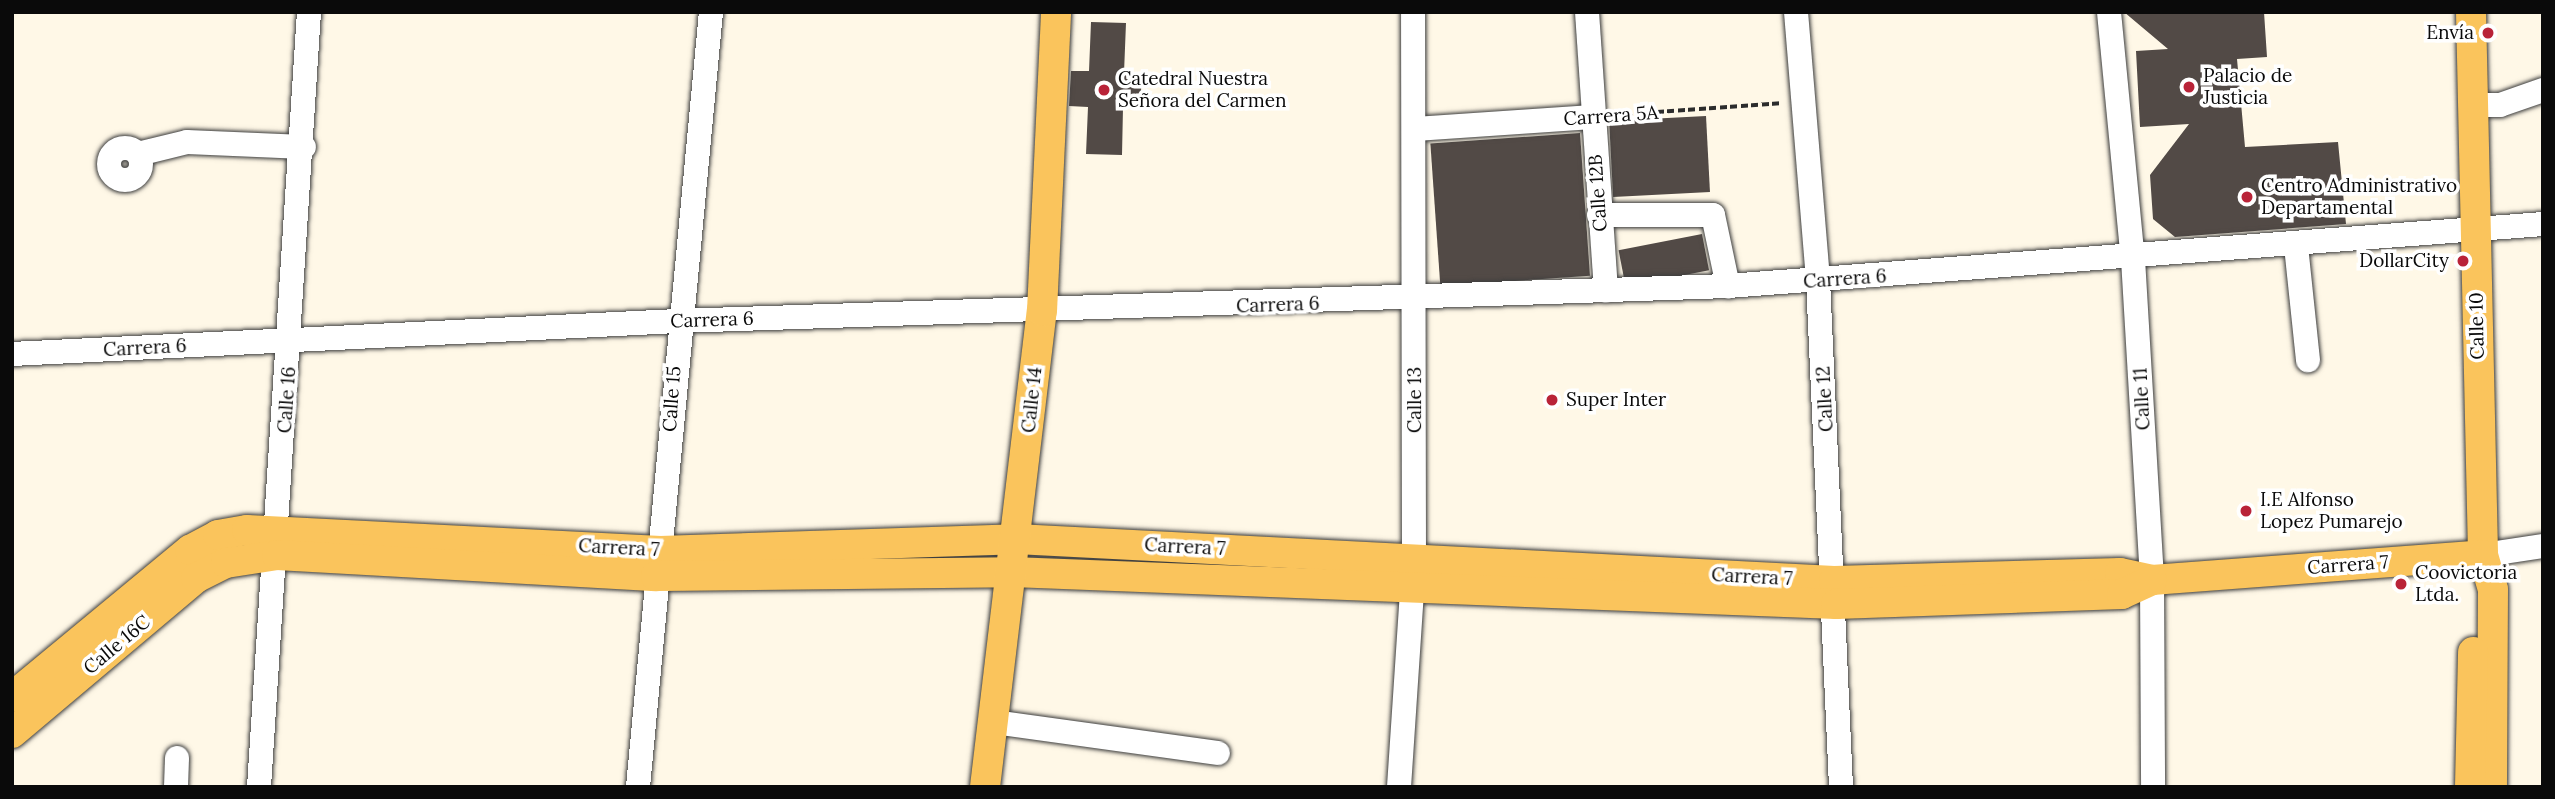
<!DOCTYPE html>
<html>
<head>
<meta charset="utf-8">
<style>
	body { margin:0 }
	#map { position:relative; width:2555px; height:799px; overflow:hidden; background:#fff8e7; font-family:Lora,serif }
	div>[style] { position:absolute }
	.building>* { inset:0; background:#524a46; transform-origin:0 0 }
	.path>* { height:3.5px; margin-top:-1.75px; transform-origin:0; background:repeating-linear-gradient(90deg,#2c2c2c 0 7px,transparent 0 10.5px) }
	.roads { filter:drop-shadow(0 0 2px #3d3d3d) drop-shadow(0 0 2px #3d3d3d) }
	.minor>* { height:24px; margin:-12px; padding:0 12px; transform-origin:12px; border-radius:12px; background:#fff }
	.minor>.ring { margin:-12px; padding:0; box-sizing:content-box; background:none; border:24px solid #fff; border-radius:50% }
	.major>* { height:30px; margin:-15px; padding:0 15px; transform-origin:15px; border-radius:15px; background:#fac45c }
	.dots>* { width:19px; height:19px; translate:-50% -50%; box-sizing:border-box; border:4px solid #fff; border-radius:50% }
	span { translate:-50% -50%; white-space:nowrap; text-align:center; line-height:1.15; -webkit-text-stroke:7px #fff; paint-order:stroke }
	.poi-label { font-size:19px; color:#0a0a0a }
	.right { translate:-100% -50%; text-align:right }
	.left { translate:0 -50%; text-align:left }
	.street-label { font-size:19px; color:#0a0a0a }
	.frame { position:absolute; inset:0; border:14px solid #0a0a0a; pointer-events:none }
</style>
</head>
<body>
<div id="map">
	<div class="building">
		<i style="clip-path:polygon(2124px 12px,2264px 12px,2267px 57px,2237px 59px,2245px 147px,2338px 142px,2346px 224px,2175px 237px,2153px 219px,2150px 175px,2189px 124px,2140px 127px,2136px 51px,2168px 49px)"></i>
		<i style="clip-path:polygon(1091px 22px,1126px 23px,1124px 73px,1142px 73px,1140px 109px,1123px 108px,1122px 155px,1086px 154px,1088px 107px,1069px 106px,1071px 71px,1089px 71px)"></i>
		<i style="left:1706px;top:116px;width:76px;height:97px;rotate:87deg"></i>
		<i style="left:1580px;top:133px;width:143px;height:150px;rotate:86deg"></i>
		<i style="left:1702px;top:234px;width:37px;height:85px;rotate:79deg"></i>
	</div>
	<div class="path">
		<i style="left:1615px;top:115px;width:167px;rotate:-4.1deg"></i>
	</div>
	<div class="roads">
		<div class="minor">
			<i style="left:1587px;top:12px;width:279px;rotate:86.1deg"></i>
			<i style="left:1796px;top:12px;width:269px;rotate:85.3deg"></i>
			<i style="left:1818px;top:280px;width:508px;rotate:87.4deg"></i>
			<i style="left:2109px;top:12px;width:248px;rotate:84.5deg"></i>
			<i style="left:2133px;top:259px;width:322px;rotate:86.6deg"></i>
			<i style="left:2152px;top:580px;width:207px;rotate:89.7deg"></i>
			<i style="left:2471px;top:105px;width:29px"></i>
			<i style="left:2500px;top:105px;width:46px;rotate:-19.2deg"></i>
			<i style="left:1416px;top:129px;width:176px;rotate:-3.9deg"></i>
			<i class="ring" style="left:109px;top:148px;width:8px;height:8px"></i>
			<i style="left:138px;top:154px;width:50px;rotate:-13.8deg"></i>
			<i style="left:187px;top:142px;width:117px;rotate:2.4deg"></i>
			<i style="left:1599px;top:215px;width:114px"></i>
			<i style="left:1713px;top:215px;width:73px;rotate:78.1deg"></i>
			<i style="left:2296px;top:246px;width:115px;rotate:84deg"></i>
			<i style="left:12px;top:354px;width:667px;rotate:-2.84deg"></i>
			<i style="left:678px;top:321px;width:1051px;rotate:-1.91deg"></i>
			<i style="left:1728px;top:286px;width:817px;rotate:-4.35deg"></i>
			<i style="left:2483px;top:555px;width:61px;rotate:-8.5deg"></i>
			<i style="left:994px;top:722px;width:226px;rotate:7.9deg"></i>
			<i style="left:176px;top:787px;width:29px;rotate:-88deg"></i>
			<i style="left:259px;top:787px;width:777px;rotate:-86.31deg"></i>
			<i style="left:638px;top:787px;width:778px;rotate:-84.62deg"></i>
			<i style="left:1399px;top:787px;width:228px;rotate:-86.2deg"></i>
			<i style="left:1414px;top:559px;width:547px;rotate:-90.1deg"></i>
		</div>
		<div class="major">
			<i style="left:2471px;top:12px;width:543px;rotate:88.73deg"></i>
			<i style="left:2483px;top:555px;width:35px;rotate:74deg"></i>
			<i style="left:2493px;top:589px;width:198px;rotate:90.3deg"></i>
			<i style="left:12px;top:697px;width:231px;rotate:-39.6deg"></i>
			<i style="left:190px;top:550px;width:32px;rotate:-28deg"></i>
			<i style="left:218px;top:535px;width:29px;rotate:-10deg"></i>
			<i style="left:247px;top:530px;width:414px;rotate:2.9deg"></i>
			<i style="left:660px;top:551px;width:356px;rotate:-1.9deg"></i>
			<i style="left:1016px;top:539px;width:819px;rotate:2.94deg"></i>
			<i style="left:1834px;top:581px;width:286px;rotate:-1.6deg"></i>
			<i style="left:2120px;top:573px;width:33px;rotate:12deg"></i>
			<i style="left:2152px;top:580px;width:332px;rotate:-4.3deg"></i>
			<i style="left:12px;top:733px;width:241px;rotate:-40.1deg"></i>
			<i style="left:196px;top:578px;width:34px;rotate:-27deg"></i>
			<i style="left:226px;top:563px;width:52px;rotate:-8.9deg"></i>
			<i style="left:277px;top:555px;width:380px;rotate:3.2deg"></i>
			<i style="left:656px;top:576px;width:356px;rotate:-0.6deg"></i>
			<i style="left:1012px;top:572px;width:825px;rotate:2.22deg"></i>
			<i style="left:1836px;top:604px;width:286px;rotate:-2deg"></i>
			<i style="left:2122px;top:594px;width:33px;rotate:-25deg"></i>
			<i style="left:985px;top:787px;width:479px;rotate:-83.2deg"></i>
			<i style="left:1042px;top:311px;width:299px;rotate:-87.3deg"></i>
			<i style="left:2470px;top:787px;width:135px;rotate:-88.7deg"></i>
		</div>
	</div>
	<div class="dots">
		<i style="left:2488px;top:33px;background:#b92338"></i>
		<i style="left:2189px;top:87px;background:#b92338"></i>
		<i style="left:1104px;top:90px;background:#b92338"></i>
		<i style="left:2247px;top:197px;background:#b92338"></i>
		<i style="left:2463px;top:261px;background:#b92338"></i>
		<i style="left:1552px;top:400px;background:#b92338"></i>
		<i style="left:2246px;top:511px;background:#b92338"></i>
		<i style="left:2401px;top:584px;background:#b92338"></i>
	</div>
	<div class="poi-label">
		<span class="right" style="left:2474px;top:33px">Envía</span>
		<span class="left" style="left:2203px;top:87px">Palacio de<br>Justicia</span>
		<span class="left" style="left:1118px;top:90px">Catedral Nuestra<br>Señora del Carmen</span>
		<span class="left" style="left:2261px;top:197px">Centro Administrativo<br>Departamental</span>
		<span class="right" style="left:2449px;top:261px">DollarCity</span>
		<span class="left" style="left:1566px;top:400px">Super Inter</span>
		<span class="left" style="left:2260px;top:511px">I.E Alfonso<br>Lopez Pumarejo</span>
		<span class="left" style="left:2415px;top:584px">Coovictoria<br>Ltda.</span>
	</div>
	<div class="street-label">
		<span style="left:1611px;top:116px;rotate:-4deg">Carrera 5A</span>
		<span style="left:1598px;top:193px;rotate:-94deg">Calle 12B</span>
		<span style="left:1845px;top:279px;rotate:-4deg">Carrera 6</span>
		<span style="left:1278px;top:305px;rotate:-2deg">Carrera 6</span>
		<span style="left:712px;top:320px;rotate:-2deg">Carrera 6</span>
		<span style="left:2477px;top:326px;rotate:-91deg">Calle 10</span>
		<span style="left:145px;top:348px;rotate:-3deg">Carrera 6</span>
		<span style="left:672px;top:399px;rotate:-86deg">Calle 15</span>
		<span style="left:1825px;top:399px;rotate:-93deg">Calle 12</span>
		<span style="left:2142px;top:399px;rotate:-93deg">Calle 11</span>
		<span style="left:287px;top:400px;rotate:-86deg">Calle 16</span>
		<span style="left:1032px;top:400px;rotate:-84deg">Calle 14</span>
		<span style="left:1415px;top:400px;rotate:-90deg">Calle 13</span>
		<span style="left:1185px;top:547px;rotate:3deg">Carrera 7</span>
		<span style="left:619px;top:548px;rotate:3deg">Carrera 7</span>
		<span style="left:2348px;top:565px;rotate:-4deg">Carrera 7</span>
		<span style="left:1752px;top:577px;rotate:3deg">Carrera 7</span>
		<span style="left:117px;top:645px;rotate:-40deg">Calle 16C</span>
	</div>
	<div class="frame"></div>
</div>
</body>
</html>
